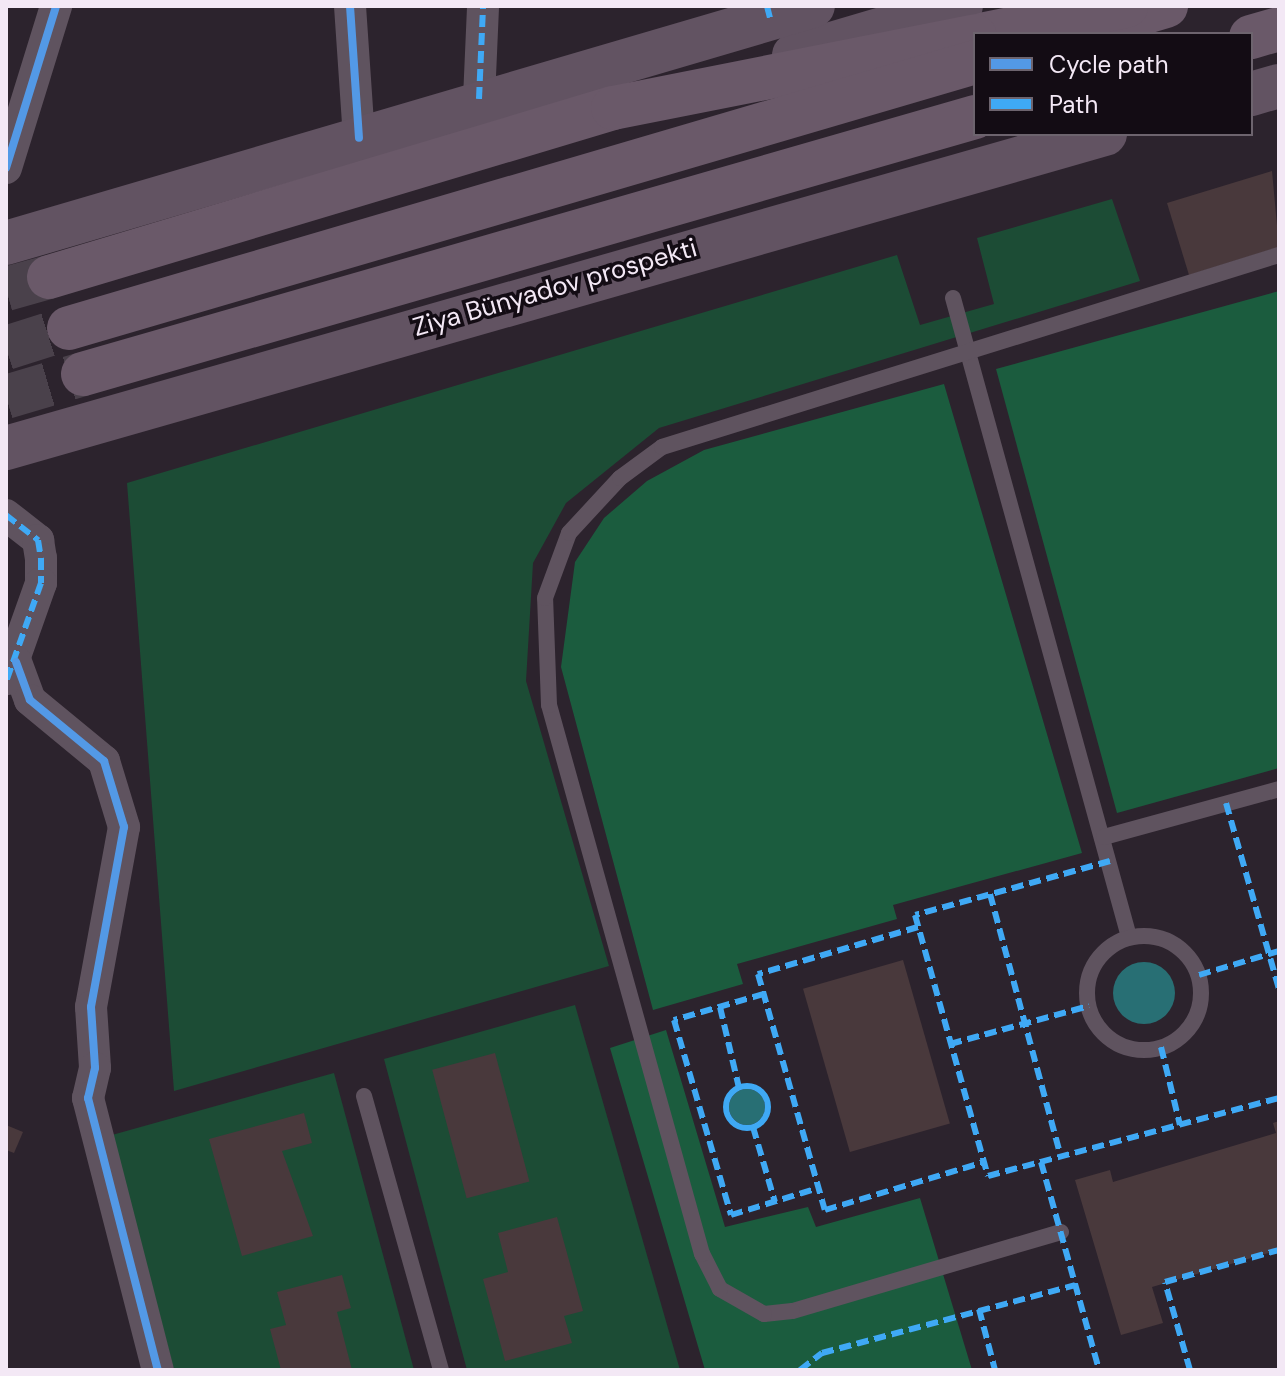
<!DOCTYPE html>
<html>
<head>
<meta charset="utf-8">
<style>
	body { margin:0 }
	#map { position:relative; width:1285px; height:1376px; overflow:hidden; background:#2c232d; font-family:"DM Sans",sans-serif }
	div>[style] { position:absolute }
	.green>* { inset:0; background:#1c4c35 }
	.forest>* { inset:0; background:#1b5c3e }
	.water>* { inset:0; background:#286f74 }
	.round { border-radius:50% }
	.building>* { inset:0; background:#49393c; transform-origin:0 0 }
	.primary-tunnel>* { height:44px; margin-top:-22px; transform-origin:0; background:repeating-linear-gradient(90deg,#4a414b 0 44px,transparent 0 66px) }
	.service>* { height:16px; margin:-8px; padding:0 8px; transform-origin:8px; border-radius:8px; background:#5f535f }
	.service>.ring { margin:-8px; padding:0; box-sizing:content-box; background:none; border:16px solid #5f535f; border-radius:50% }
	.minor>* { height:32px; margin:-16px; padding:0 16px; transform-origin:16px; border-radius:16px; background:#5f535f }
	.secondary>* { height:44px; margin:-22px; padding:0 22px; transform-origin:22px; border-radius:22px; background:#625362 }
	.primary>* { height:44px; margin:-22px; padding:0 22px; transform-origin:22px; border-radius:22px; background:#6a5969 }
	.quiet>* { height:6px; margin-top:-3px; transform-origin:0; background:repeating-linear-gradient(90deg,#3fa9f5 0 12px,transparent 0 18px) }
	.quiet>.ring { margin:-3px; padding:0; box-sizing:content-box; background:none; border:6px solid #3fa9f5; border-radius:50% }
	.cycleway>* { height:8px; margin:-4px; padding:0 4px; transform-origin:4px; border-radius:4px; background:#5399e6 }
	span { translate:-50% -50%; white-space:nowrap; text-align:center; line-height:1.15; -webkit-text-stroke:7px #130c14; paint-order:stroke }
	.street-label { font-size:26px; color:#f3e8f5 }
	.frame { position:absolute; inset:0; border:8px solid #f3e8f5; pointer-events:none }
	.legend { position:absolute; left:973px; top:32px; width:280px; height:104px; box-sizing:border-box; background:#130c14; border:2px solid #6d646e; margin:0; padding:10px 14px; list-style:none; font-size:24px; color:#f3e8f5 }
	.legend li { display:flex; align-items:center; gap:16px; height:40px }
	.legend b { width:40px; border:2px solid #6d646e }
</style>
</head>
<body>
<div id="map">
	<div class="green">
		<i style="clip-path:polygon(1112px 199px,1140px 281px,659px 428px,566px 503px,533px 563px,526px 681px,609px 966px,174px 1091px,127px 483px,897px 255px,920px 325px,994px 304px,977px 238px)"></i>
		<i style="clip-path:polygon(575px 1005px,680px 1370px,467px 1370px,384px 1059px)"></i>
		<i style="clip-path:polygon(334px 1073px,414px 1370px,174px 1370px,112px 1135px)"></i>
	</div>
	<div class="forest">
		<i style="clip-path:polygon(1279px 291px,1279px 768px,1117px 813px,996px 369px)"></i>
		<i style="clip-path:polygon(944px 384px,1082px 853px,893px 905px,897px 919px,737px 964px,743px 984px,653px 1010px,561px 667px,575px 562px,604px 518px,647px 481px,704px 450px)"></i>
		<i style="clip-path:polygon(666px 1030px,725px 1227px,808px 1207px,816px 1227px,920px 1198px,972px 1370px,705px 1370px,610px 1048px)"></i>
	</div>
	<div class="water">
		<i class="round" style="left:1113px;top:962px;width:62px;height:62px"></i>
		<i class="round" style="left:729px;top:1089px;width:36px;height:36px"></i>
	</div>
	<div class="building">
		<i style="clip-path:polygon(1272px 171px,1279px 247px,1189px 275px,1167px 203px)"></i>
		<i style="left:903px;top:960px;width:170px;height:104px;rotate:74deg"></i>
		<i style="left:495px;top:1053px;width:133px;height:65px;rotate:75deg"></i>
		<i style="clip-path:polygon(304px 1113px,312px 1143px,282px 1151px,313px 1236px,242px 1256px,209px 1139px)"></i>
		<i style="clip-path:polygon(1279px 1121px,1279px 1250px,1152px 1287px,1163px 1323px,1121px 1335px,1075px 1180px,1110px 1170px,1113px 1182px,1276px 1133px,1273px 1123px)"></i>
		<i style="clip-path:polygon(6px 1125px,23px 1132px,14px 1153px,6px 1150px)"></i>
		<i style="clip-path:polygon(557px 1217px,583px 1311px,564px 1316px,572px 1343px,505px 1361px,483px 1279px,508px 1272px,498px 1233px)"></i>
		<i style="clip-path:polygon(342px 1275px,351px 1308px,337px 1312px,352px 1370px,281px 1370px,270px 1329px,286px 1325px,277px 1292px)"></i>
	</div>
	<div class="primary-tunnel">
		<i style="left:6px;top:289px;width:45px;rotate:-15.6deg"></i>
		<i style="left:6px;top:348px;width:66px;rotate:-17.6deg"></i>
		<i style="left:6px;top:397px;width:80px;rotate:-16.6deg"></i>
	</div>
	<div class="service">
		<i style="left:953px;top:298px;width:663px;rotate:74.6deg"></i>
		<i style="left:1104px;top:837px;width:181px;rotate:-15.3deg"></i>
		<i class="ring" style="left:1087px;top:936px;width:98px;height:98px"></i>
		<i style="left:364px;top:1096px;width:285px;rotate:74.3deg"></i>
		<i style="left:1061px;top:1232px;width:280px;rotate:163.6deg"></i>
		<i style="left:792px;top:1311px;width:28px;rotate:174deg"></i>
		<i style="left:764px;top:1314px;width:51px;rotate:-150.4deg"></i>
		<i style="left:720px;top:1289px;width:39px;rotate:-117deg"></i>
		<i style="left:702px;top:1254px;width:570px;rotate:-105.57deg"></i>
		<i style="left:549px;top:705px;width:107px;rotate:-92.1deg"></i>
		<i style="left:545px;top:598px;width:69px;rotate:-69.7deg"></i>
		<i style="left:569px;top:533px;width:75px;rotate:-47.2deg"></i>
		<i style="left:620px;top:478px;width:52px;rotate:-36.4deg"></i>
		<i style="left:662px;top:447px;width:646px;rotate:-17.29deg"></i>
	</div>
	<div class="minor">
		<i style="left:350px;top:6px;width:132px;rotate:86.1deg"></i>
		<i style="left:479px;top:99px;width:93px;rotate:-87.5deg"></i>
		<i style="left:6px;top:168px;width:170px;rotate:-72.8deg"></i>
		<i style="left:6px;top:515px;width:41px;rotate:38deg"></i>
		<i style="left:38px;top:540px;width:18px;rotate:81deg"></i>
		<i style="left:41px;top:558px;width:25px;rotate:90deg"></i>
		<i style="left:41px;top:583px;width:102px;rotate:109.5deg"></i>
		<i style="left:16px;top:662px;width:40px;rotate:69.8deg"></i>
		<i style="left:30px;top:700px;width:96px;rotate:39.5deg"></i>
		<i style="left:104px;top:761px;width:69px;rotate:73.1deg"></i>
		<i style="left:124px;top:827px;width:183px;rotate:100.4deg"></i>
		<i style="left:91px;top:1007px;width:61px;rotate:86.2deg"></i>
		<i style="left:95px;top:1068px;width:31px;rotate:103deg"></i>
		<i style="left:88px;top:1098px;width:281px;rotate:75.6deg"></i>
	</div>
	<div class="secondary">
		<i style="left:794px;top:55px;width:174px;rotate:-16.4deg"></i>
		<i style="left:1251px;top:94px;width:29px;rotate:-16deg"></i>
		<i style="left:6px;top:243px;width:841px;rotate:-16.37deg"></i>
		<i style="left:6px;top:448px;width:1143px;rotate:-15.95deg"></i>
	</div>
	<div class="primary">
		<i style="left:1099px;top:26px;width:70px;rotate:-16.6deg"></i>
		<i style="left:985px;top:34px;width:144px;rotate:-11.2deg"></i>
		<i style="left:1251px;top:37px;width:29px;rotate:-16deg"></i>
		<i style="left:49px;top:277px;width:589px;rotate:-16.68deg"></i>
		<i style="left:613px;top:108px;width:369px;rotate:-11.2deg"></i>
		<i style="left:69px;top:328px;width:944px;rotate:-16.36deg"></i>
		<i style="left:83px;top:374px;width:928px;rotate:-16.07deg"></i>
	</div>
	<div class="quiet">
		<i style="left:767px;top:6px;width:12px;rotate:76deg"></i>
		<i style="left:479px;top:99px;width:93px;rotate:-87.5deg"></i>
		<i style="left:6px;top:515px;width:41px;rotate:38deg"></i>
		<i style="left:38px;top:540px;width:18px;rotate:81deg"></i>
		<i style="left:41px;top:558px;width:25px;rotate:90deg"></i>
		<i style="left:41px;top:583px;width:105px;rotate:109.5deg"></i>
		<i style="left:1226px;top:803px;width:193px;rotate:74.1deg"></i>
		<i style="left:1110px;top:861px;width:202px;rotate:164.5deg"></i>
		<i style="left:915px;top:915px;width:271px;rotate:74.4deg"></i>
		<i style="left:988px;top:1176px;width:301px;rotate:-15deg"></i>
		<i style="left:990px;top:894px;width:272px;rotate:74.9deg"></i>
		<i style="left:918px;top:927px;width:167px;rotate:163.6deg"></i>
		<i style="left:758px;top:974px;width:245px;rotate:74.2deg"></i>
		<i style="left:825px;top:1210px;width:166px;rotate:-16.8deg"></i>
		<i style="left:1199px;top:975px;width:84px;rotate:-16.7deg"></i>
		<i style="left:764px;top:994px;width:94px;rotate:163.9deg"></i>
		<i style="left:674px;top:1020px;width:203px;rotate:73.7deg"></i>
		<i style="left:731px;top:1215px;width:91px;rotate:-17.2deg"></i>
		<i style="left:720px;top:1007px;width:83px;rotate:76.8deg"></i>
		<i style="left:950px;top:1044px;width:144px;rotate:-15.3deg"></i>
		<i style="left:1161px;top:1047px;width:80px;rotate:76.3deg"></i>
		<i class="ring" style="left:726px;top:1086px;width:36px;height:36px"></i>
		<i style="left:753px;top:1127px;width:78px;rotate:73.7deg"></i>
		<i style="left:1041px;top:1162px;width:216px;rotate:74.4deg"></i>
		<i style="left:979px;top:1309px;width:63px;rotate:75.3deg"></i>
		<i style="left:800px;top:1370px;width:28px;rotate:-38deg"></i>
		<i style="left:822px;top:1353px;width:262px;rotate:-15deg"></i>
		<i style="left:1190px;top:1370px;width:91px;rotate:-105.9deg"></i>
		<i style="left:1165px;top:1282px;width:118px;rotate:-15.7deg"></i>
	</div>
	<div class="cycleway">
		<i style="left:350px;top:6px;width:132px;rotate:86.1deg"></i>
		<i style="left:6px;top:168px;width:170px;rotate:-72.8deg"></i>
		<i style="left:16px;top:662px;width:40px;rotate:69.8deg"></i>
		<i style="left:30px;top:700px;width:96px;rotate:39.5deg"></i>
		<i style="left:104px;top:761px;width:69px;rotate:73.1deg"></i>
		<i style="left:124px;top:827px;width:183px;rotate:100.4deg"></i>
		<i style="left:91px;top:1007px;width:61px;rotate:86.2deg"></i>
		<i style="left:95px;top:1068px;width:31px;rotate:103deg"></i>
		<i style="left:88px;top:1098px;width:281px;rotate:75.6deg"></i>
	</div>
	<div class="street-label">
		<span style="left:555px;top:288px;rotate:-16deg">Ziya Bünyadov prospekti</span>
	</div>
	<div class="frame"></div>
	<ul class="legend">
	<li><b style="height:10px;background:#5399e6"></b>Cycle path</li>
	<li><b style="height:10px;background:#3fa9f5"></b>Path</li>
	</ul>
</div>
</body>
</html>
